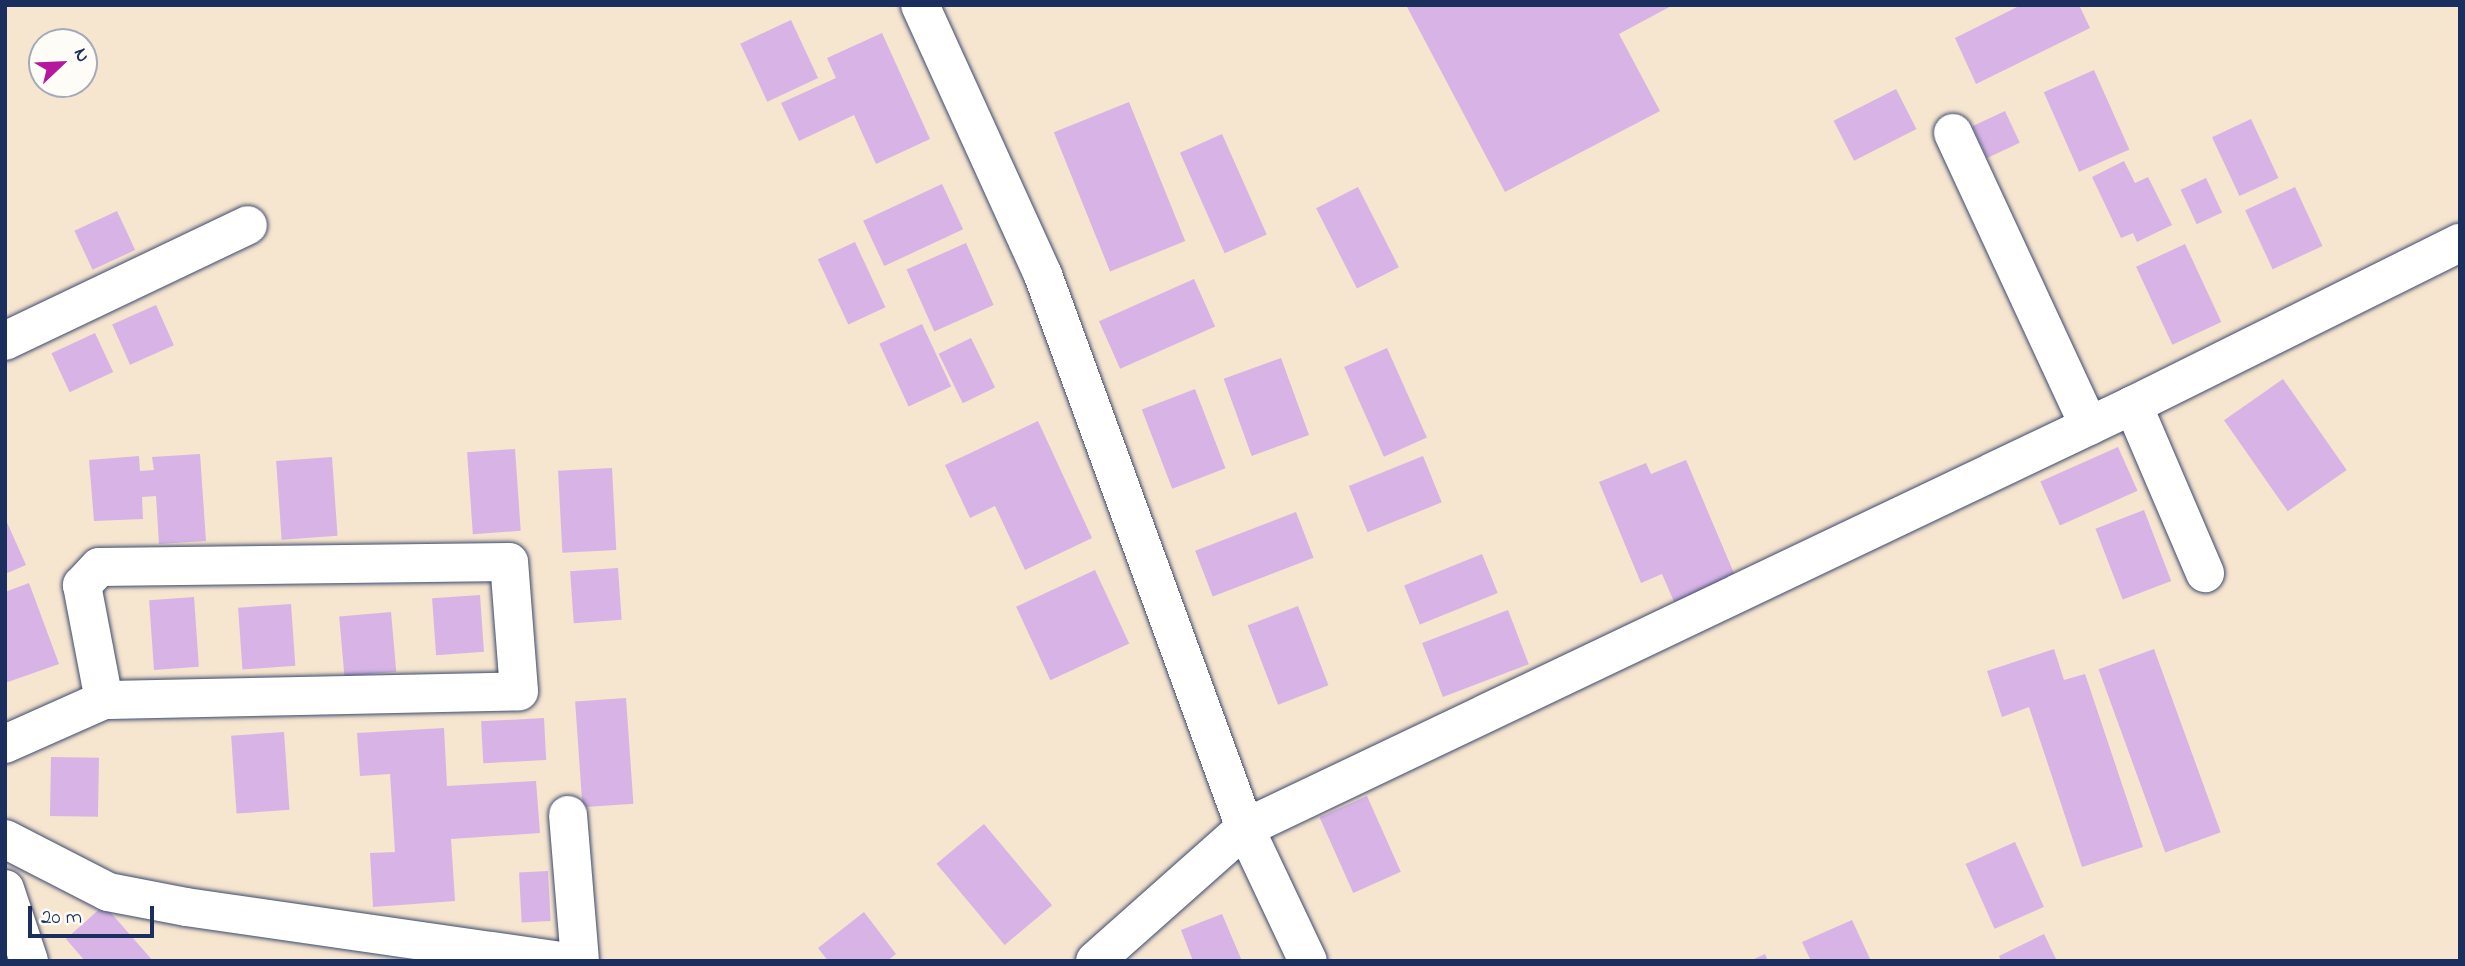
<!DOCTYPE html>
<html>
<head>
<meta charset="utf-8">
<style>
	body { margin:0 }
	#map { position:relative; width:2465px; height:966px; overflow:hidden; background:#f6e5cf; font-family:"Indie Flower",sans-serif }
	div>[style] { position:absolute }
	.building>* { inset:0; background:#d7b4e5; transform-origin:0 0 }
	.roads { filter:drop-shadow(0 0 2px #3c4a6f) drop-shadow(0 0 2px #3c4a6f) }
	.minor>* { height:38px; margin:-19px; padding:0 19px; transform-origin:19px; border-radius:19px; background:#fff }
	span { translate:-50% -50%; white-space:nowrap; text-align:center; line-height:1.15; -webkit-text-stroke:5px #fdfcf7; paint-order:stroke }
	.frame { position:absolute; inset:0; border:7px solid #1b2f5e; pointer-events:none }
	.north { position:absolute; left:28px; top:28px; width:70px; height:70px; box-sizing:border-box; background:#fdfcf7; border:2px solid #a3aaba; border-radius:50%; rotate:67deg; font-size:19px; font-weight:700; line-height:28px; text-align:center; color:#1b2f5e }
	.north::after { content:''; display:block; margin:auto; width:24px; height:32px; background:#b5179e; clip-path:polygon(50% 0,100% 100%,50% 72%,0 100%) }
	.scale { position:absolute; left:28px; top:906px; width:126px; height:32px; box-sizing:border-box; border:4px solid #1b2f5e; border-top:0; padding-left:9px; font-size:21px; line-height:24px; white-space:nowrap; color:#1b2f5e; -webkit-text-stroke:5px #fdfcf7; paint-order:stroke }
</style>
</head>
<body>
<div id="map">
	<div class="building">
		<i style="clip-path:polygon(1406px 5px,1673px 5px,1619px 34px,1660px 111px,1505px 192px)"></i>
		<i style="clip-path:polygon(2021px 5px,2079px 5px,2090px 28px,1976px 84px,1955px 38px)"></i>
		<i style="left:791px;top:20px;width:64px;height:56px;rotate:65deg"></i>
		<i style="clip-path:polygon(882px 33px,930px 139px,876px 164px,854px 115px,799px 141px,781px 103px,836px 78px,827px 58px)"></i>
		<i style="left:2094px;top:70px;width:87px;height:55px;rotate:66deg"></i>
		<i style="left:1896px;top:89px;width:45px;height:70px;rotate:63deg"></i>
		<i style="left:1129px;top:102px;width:150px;height:81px;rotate:68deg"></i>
		<i style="left:2005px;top:111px;width:35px;height:36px;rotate:65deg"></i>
		<i style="left:2251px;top:119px;width:65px;height:43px;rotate:65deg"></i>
		<i style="left:1222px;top:134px;width:110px;height:46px;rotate:66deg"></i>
		<i style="clip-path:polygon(2124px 161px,2135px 183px,2148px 177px,2172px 225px,2137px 242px,2133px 233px,2121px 238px,2092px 177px)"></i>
		<i style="left:2206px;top:178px;width:38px;height:28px;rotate:65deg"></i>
		<i style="left:942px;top:184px;width:50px;height:87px;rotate:65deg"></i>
		<i style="left:1358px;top:187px;width:90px;height:47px;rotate:63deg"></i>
		<i style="left:2295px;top:187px;width:65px;height:55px;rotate:65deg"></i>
		<i style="left:117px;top:211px;width:43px;height:47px;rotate:65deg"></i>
		<i style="left:855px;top:242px;width:72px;height:41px;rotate:65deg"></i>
		<i style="left:966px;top:243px;width:68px;height:65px;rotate:66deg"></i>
		<i style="left:2185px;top:244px;width:86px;height:54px;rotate:65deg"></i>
		<i style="left:1194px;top:279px;width:52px;height:104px;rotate:66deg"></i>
		<i style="left:156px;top:305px;width:44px;height:48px;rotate:66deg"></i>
		<i style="left:922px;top:324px;width:69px;height:47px;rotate:65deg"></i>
		<i style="left:95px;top:333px;width:43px;height:48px;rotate:65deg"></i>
		<i style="left:971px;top:338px;width:55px;height:36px;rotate:64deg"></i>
		<i style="left:1387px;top:348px;width:98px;height:47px;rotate:66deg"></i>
		<i style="left:1281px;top:358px;width:82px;height:61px;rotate:70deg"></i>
		<i style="left:2283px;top:379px;width:111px;height:72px;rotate:55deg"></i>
		<i style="left:1195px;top:389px;width:85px;height:57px;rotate:69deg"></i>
		<i style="clip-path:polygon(1038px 421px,1092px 538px,1025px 570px,995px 506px,970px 518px,945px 465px)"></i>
		<i style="left:2118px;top:447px;width:48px;height:85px;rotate:66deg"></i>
		<i style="left:515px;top:449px;width:82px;height:48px;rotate:86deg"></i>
		<i style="clip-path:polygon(200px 454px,206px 541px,159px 544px,156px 496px,142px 497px,143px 519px,94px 521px,89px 460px,139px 456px,140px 471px,154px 470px,152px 457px)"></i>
		<i style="left:1423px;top:456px;width:50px;height:80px;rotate:68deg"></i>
		<i style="left:332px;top:457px;width:79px;height:56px;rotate:86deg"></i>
		<i style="clip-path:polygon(1686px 460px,1736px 578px,1675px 604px,1662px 574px,1641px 583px,1599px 482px,1646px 463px,1651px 474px)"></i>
		<i style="left:612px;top:468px;width:82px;height:54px;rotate:87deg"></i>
		<i style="left:2144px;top:510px;width:76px;height:52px;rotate:69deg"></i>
		<i style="left:1296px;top:512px;width:49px;height:108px;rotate:69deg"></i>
		<i style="clip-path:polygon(5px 518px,26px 565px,5px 574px)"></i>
		<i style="left:1482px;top:554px;width:42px;height:84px;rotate:68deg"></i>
		<i style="left:618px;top:568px;width:52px;height:48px;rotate:86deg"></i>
		<i style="left:1095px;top:570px;width:81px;height:87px;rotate:65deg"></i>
		<i style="clip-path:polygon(29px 583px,59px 664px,5px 683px,5px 592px)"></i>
		<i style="left:480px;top:595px;width:57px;height:48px;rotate:86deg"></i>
		<i style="left:194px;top:597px;width:70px;height:45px;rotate:86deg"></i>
		<i style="left:291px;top:604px;width:62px;height:53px;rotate:86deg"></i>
		<i style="left:1298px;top:606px;width:85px;height:54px;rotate:69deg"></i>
		<i style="left:1508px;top:610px;width:58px;height:92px;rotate:69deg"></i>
		<i style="left:391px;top:612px;width:60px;height:52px;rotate:85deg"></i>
		<i style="clip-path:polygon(2054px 649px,2064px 680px,2085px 674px,2143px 847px,2082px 867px,2029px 707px,2002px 717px,1987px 671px)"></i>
		<i style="left:2154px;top:649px;width:195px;height:59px;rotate:70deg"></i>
		<i style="left:626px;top:698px;width:106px;height:51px;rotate:86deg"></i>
		<i style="left:544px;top:718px;width:42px;height:63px;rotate:87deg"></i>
		<i style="clip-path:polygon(444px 728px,447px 786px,536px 781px,540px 833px,451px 839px,455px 901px,373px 907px,370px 853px,395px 852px,390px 774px,360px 776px,357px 733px)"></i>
		<i style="left:284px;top:732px;width:78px;height:53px;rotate:86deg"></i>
		<i style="left:51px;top:757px;width:48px;height:59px;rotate:1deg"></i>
		<i style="left:1367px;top:796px;width:83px;height:52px;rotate:66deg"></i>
		<i style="left:984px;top:824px;width:106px;height:62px;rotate:50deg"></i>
		<i style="left:2015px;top:842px;width:71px;height:54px;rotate:66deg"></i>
		<i style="left:548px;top:871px;width:50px;height:29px;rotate:87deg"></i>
		<i style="clip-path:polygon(104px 905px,153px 961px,85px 961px,66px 939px)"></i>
		<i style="clip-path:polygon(864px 912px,896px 954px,887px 961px,828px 961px,818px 948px)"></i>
		<i style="clip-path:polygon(1222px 914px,1242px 961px,1193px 961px,1181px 930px)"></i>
		<i style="clip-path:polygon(1852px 920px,1871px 961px,1811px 961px,1802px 942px)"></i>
		<i style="clip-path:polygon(2044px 934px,2057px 961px,2001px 961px,1999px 956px)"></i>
		<i style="clip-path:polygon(1765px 954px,1768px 961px,1750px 961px)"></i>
	</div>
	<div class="roads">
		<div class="minor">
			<i style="left:920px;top:5px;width:297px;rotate:65.5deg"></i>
			<i style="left:1043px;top:275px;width:589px;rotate:69.93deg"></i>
			<i style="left:1245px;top:828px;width:147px;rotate:64.7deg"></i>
			<i style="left:1953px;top:133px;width:323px;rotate:65.1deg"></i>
			<i style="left:5px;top:341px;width:269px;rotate:-25.5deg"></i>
			<i style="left:2133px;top:405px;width:183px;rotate:66.8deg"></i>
			<i style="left:5px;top:744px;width:108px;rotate:-24deg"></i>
			<i style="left:104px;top:700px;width:415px;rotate:-1.2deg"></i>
			<i style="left:519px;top:691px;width:129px;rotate:-94.4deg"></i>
			<i style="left:509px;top:562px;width:410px;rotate:179.3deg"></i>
			<i style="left:99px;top:567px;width:25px;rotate:133deg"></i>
			<i style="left:82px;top:585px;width:117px;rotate:79.2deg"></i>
			<i style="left:568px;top:815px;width:146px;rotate:85.3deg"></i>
			<i style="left:5px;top:839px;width:116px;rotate:27.2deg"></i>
			<i style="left:108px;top:892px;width:79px;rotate:10.9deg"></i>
			<i style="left:186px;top:907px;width:381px;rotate:8.2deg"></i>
			<i style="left:5px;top:889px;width:76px;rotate:71.6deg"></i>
			<i style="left:1095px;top:961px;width:200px;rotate:-41.6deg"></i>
			<i style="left:1245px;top:828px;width:984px;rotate:-25.47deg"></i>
			<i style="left:2133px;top:405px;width:365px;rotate:-26.4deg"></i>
		</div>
	</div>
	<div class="frame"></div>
	<div class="north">N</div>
	<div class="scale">20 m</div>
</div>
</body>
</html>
